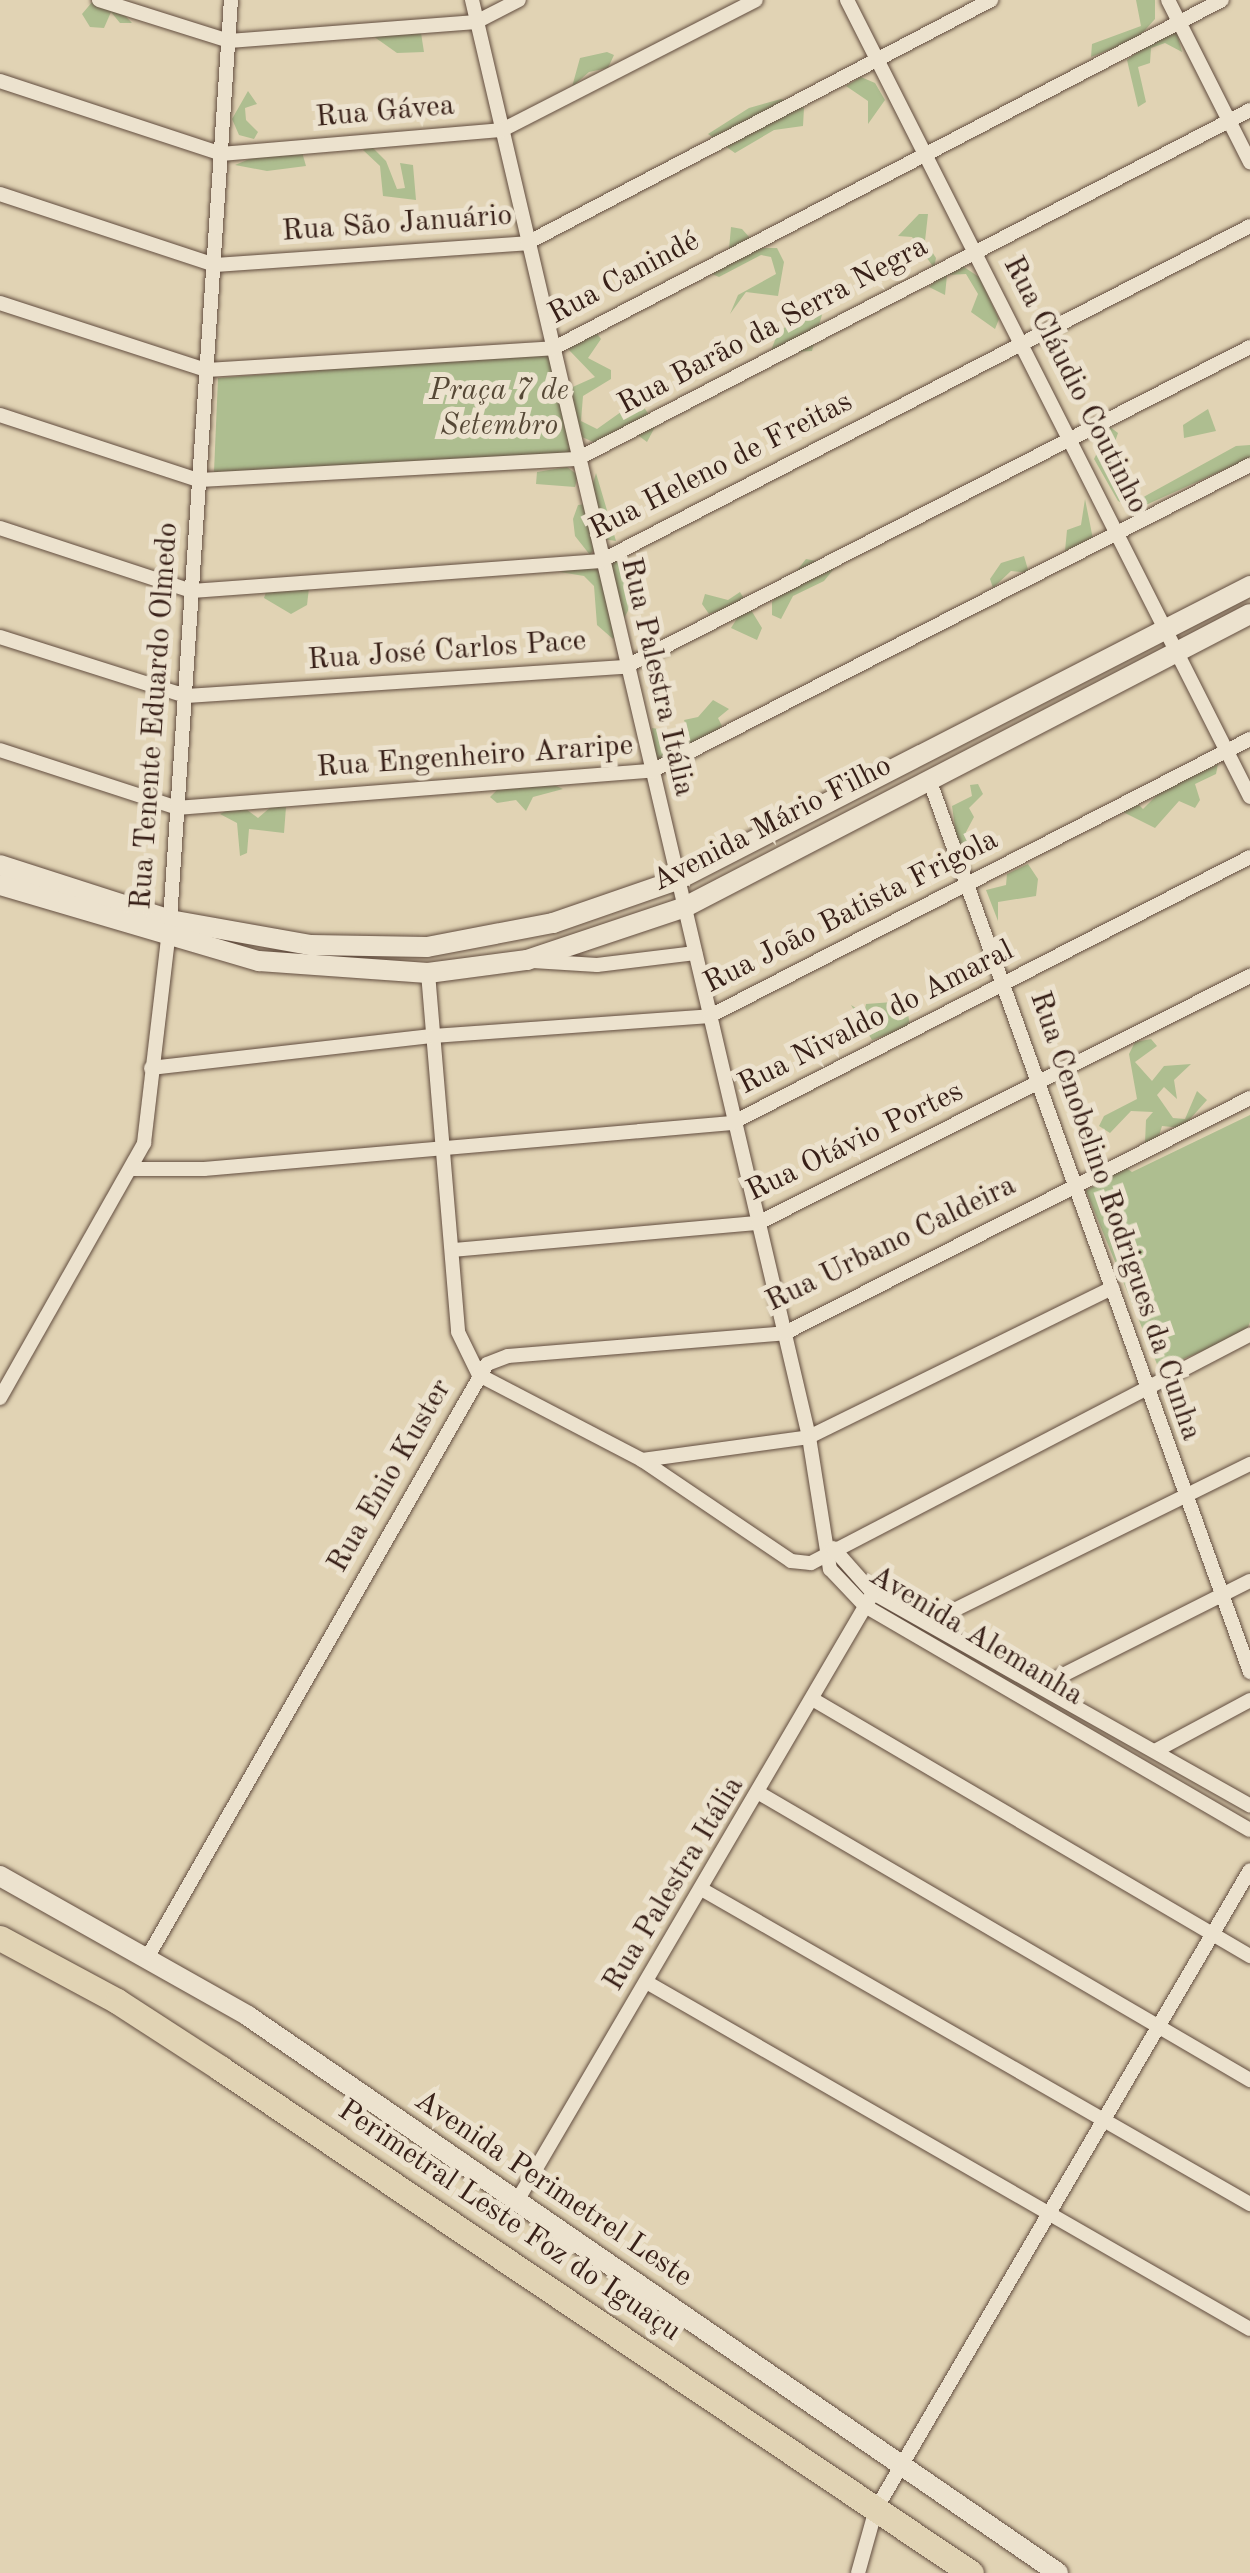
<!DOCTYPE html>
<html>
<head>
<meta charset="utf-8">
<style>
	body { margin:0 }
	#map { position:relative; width:1250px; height:2573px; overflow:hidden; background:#e1d3b4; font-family:"Old Standard TT",serif }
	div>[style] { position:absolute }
	.green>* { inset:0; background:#aebe90 }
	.roads { filter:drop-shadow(0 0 2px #624d3f) drop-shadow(0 0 2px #624d3f) }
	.street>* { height:14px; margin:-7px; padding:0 7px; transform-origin:7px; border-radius:7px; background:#ece2ce }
	.secondary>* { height:20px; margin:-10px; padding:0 10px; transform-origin:10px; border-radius:10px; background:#ece2ce }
	.highway>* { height:25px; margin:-12.5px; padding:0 12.5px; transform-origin:12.5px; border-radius:12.5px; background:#e1d3b4 }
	span { translate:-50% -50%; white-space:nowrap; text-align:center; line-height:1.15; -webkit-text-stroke:10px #ece2ce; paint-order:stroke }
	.street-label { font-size:30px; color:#382018 }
	.park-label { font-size:30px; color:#564836; font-style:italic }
</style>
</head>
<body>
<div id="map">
	<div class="green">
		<i style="clip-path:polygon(1136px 0,1155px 0,1155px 19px,1137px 39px,1091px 57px,1092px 44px,1141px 26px)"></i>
		<i style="clip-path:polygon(93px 1px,120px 10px,132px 23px,120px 23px,111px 12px,104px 28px,90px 27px,82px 14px)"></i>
		<i style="clip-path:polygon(1166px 30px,1177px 33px,1182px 52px,1165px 43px,1151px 48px,1150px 63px,1138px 67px,1146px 102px,1138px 107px,1127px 60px)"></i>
		<i style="clip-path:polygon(421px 33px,424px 52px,397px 53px,373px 36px)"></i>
		<i style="clip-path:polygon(607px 52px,614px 55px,608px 68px,589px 72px,572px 87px,580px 58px)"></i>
		<i style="clip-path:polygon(861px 77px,875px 83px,885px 100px,868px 124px,868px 101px,846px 86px)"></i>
		<i style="clip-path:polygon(248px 91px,257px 104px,245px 108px,246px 120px,258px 132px,254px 139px,239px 135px,232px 119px)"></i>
		<i style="clip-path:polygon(781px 99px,804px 108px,803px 126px,774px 130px,735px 153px,708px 134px,749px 108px)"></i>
		<i style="clip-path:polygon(371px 146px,386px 161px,397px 189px,405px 188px,400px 163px,413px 165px,416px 200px,383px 196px,380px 166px,363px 150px)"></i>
		<i style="clip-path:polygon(269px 151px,302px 152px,306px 166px,267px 171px,235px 165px)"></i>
		<i style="clip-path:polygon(919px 214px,928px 214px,925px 241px,936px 258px,934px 268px,912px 237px,898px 236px)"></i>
		<i style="clip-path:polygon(731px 227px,742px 229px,759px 248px,777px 248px,784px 262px,778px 296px,746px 292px,730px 314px,738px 295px,776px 274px,771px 257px,761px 255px,719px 277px,712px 274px,729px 249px)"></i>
		<i style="clip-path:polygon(955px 261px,979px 277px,999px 319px,995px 329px,971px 312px,978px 294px,966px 274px,947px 275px,945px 295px,929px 287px)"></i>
		<i style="clip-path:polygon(823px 311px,812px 351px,770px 353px,779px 330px)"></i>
		<i style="clip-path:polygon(595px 331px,601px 339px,588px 358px,611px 370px,611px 379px,583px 396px,581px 421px,597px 429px,628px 407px,643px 406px,656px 425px,647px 442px,635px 433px,600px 445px,582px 437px,566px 390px,595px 377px,569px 350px,572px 340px)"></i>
		<i style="clip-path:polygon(551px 352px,574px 457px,214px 472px,218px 378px)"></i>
		<i style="clip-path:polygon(1208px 409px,1216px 431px,1184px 438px,1183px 425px)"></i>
		<i style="clip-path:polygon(1110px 427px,1118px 433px,1108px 462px,1138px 500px,1236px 446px,1250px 445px,1250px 458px,1137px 509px,1118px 501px,1094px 459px)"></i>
		<i style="clip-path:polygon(567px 467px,578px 475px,575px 487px,536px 484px,537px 472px)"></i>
		<i style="clip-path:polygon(596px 473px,616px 541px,602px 539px,590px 555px,575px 536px,573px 519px,578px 505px,587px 504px)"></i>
		<i style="clip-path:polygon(1085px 499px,1093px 539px,1065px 551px,1067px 530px,1081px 525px)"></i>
		<i style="clip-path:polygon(619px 556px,630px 607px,613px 639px,597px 625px,594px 586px,584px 576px,560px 572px)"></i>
		<i style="clip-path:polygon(1024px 556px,1029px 573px,1011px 571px,993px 588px,990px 579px,1001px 563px)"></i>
		<i style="clip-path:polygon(806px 559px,837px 565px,824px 581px,793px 596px,781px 619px,772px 615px,772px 602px)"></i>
		<i style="clip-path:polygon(309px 588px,307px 605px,291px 614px,264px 598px,267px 589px)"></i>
		<i style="clip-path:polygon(740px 592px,762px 628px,757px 640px,731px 628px,741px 612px,733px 607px,709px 614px,702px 604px,705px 594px,728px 600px)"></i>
		<i style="clip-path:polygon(713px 700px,729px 709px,718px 718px,722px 726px,707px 740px,692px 742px,691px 765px,675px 773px,655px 756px,652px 728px,659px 729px,663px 748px,679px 754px,689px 733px,684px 720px,698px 717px)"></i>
		<i style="clip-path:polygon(1218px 764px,1216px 774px,1195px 784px,1200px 800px,1195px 808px,1179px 801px,1155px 828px,1121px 811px,1135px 801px,1143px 809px,1160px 792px)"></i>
		<i style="clip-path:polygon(550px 783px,563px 789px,533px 797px,526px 811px,516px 800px,497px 803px,490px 797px,497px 790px)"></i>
		<i style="clip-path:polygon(970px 785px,978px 784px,983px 794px,969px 808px,974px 817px,966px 832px,976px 858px,968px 862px,957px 842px,952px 806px,972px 796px)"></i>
		<i style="clip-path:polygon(239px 804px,258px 818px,272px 806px,286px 807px,284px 833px,249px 829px,247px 853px,240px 856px,237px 823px,220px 814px)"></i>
		<i style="clip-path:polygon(1028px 864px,1038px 879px,1036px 896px,998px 902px,998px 921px,986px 890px,1006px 885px,1007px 874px)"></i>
		<i style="clip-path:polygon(893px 1002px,908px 1013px,910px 1027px,872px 1040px,851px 1005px,864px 1013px,866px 1004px)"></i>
		<i style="clip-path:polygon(1151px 1039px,1157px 1046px,1135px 1062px,1152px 1081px,1164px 1066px,1191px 1064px,1174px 1080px,1177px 1099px,1164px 1087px,1157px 1095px,1173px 1118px,1185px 1119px,1197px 1091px,1207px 1100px,1182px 1128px,1162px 1126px,1158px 1139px,1145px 1143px,1146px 1120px,1153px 1112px,1131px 1111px,1110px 1133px,1099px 1126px,1104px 1116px,1137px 1099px,1129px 1054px,1135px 1042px)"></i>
		<i style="clip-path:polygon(1250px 1115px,1250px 1322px,1246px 1333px,1159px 1369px,1086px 1191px,1095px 1185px,1098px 1164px,1115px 1160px,1132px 1172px)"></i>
	</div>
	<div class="roads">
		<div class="street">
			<i style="left:99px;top:0;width:136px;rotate:17.5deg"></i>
			<i style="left:229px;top:41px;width:248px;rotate:-4.4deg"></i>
			<i style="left:476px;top:22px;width:48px;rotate:-27.1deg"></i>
			<i style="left:472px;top:0;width:1476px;rotate:76.8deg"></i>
			<i style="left:809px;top:1437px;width:134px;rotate:81deg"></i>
			<i style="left:830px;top:1569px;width:51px;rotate:46.6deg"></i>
			<i style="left:865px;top:1606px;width:445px;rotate:30.2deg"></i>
			<i style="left:847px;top:0;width:893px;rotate:63.18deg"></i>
			<i style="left:1168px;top:0;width:182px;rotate:63.2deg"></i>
			<i style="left:0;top:81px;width:234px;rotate:18.2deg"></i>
			<i style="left:222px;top:154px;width:281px;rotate:-4.9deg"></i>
			<i style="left:502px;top:130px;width:285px;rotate:-27.1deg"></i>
			<i style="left:0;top:194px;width:226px;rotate:18.3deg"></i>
			<i style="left:215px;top:265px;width:313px;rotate:-4deg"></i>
			<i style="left:527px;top:243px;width:524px;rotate:-27.64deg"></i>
			<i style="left:0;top:303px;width:217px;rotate:18deg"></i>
			<i style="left:206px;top:370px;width:349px;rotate:-3.6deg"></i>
			<i style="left:554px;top:348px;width:753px;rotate:-27.52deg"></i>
			<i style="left:0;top:415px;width:208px;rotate:18.2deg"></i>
			<i style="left:198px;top:480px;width:380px;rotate:-3.2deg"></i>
			<i style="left:577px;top:459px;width:758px;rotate:-27.41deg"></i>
			<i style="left:0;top:528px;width:202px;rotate:18.2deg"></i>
			<i style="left:192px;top:591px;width:410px;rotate:-4.2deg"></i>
			<i style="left:601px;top:561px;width:730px;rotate:-27.3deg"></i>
			<i style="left:0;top:637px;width:195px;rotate:17.6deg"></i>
			<i style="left:186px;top:696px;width:440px;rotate:-3.8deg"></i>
			<i style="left:625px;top:667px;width:702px;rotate:-27.11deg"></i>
			<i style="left:0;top:750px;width:186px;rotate:18.1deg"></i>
			<i style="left:177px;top:808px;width:476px;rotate:-4.5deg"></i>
			<i style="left:652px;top:771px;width:672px;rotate:-27.1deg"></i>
			<i style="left:929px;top:779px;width:949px;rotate:70.23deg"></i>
			<i style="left:533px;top:961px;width:64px;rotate:3.6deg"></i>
			<i style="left:597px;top:965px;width:99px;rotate:-7deg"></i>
			<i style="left:428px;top:973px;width:360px;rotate:85.2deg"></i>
			<i style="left:458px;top:1332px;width:48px;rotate:64deg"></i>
			<i style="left:151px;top:1068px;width:284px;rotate:-6.5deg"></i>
			<i style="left:433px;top:1036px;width:278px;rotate:-4.1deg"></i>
			<i style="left:710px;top:1016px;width:607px;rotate:-27.16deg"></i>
			<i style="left:133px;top:1169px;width:71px"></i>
			<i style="left:204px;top:1169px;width:530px;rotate:-4.98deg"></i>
			<i style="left:732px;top:1123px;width:582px;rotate:-27.18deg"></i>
			<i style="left:453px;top:1250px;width:306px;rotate:-5.1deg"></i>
			<i style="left:758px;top:1223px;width:551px;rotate:-26.66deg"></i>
			<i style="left:479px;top:1375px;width:184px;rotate:27.5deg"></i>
			<i style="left:642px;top:1460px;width:180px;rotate:34.1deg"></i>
			<i style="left:791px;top:1561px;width:20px;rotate:6deg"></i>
			<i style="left:811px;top:1563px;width:495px;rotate:-27.5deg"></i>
			<i style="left:0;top:1398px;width:293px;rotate:-60.5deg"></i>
			<i style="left:144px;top:1143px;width:225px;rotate:-83.3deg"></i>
			<i style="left:170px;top:920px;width:922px;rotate:-86.21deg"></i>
			<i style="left:642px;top:1460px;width:169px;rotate:-7.8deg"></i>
			<i style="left:809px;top:1437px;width:338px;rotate:-26.2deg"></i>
			<i style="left:833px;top:1548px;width:60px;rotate:48.4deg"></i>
			<i style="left:873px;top:1593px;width:433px;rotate:29.4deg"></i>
			<i style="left:932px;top:1621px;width:355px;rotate:-26.3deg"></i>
			<i style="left:1045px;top:1684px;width:229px;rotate:-26.7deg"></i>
			<i style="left:814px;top:1700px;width:506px;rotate:30.42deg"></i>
			<i style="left:1155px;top:1751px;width:108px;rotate:-28.2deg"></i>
			<i style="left:759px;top:1793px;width:569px;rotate:30.31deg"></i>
			<i style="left:703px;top:1890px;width:631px;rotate:29.86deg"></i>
			<i style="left:147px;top:1958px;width:684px;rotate:-60.21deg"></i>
			<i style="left:487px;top:1364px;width:22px;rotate:-21deg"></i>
			<i style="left:508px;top:1356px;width:278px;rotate:-4.7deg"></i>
			<i style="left:785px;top:1333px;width:521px;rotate:-26.81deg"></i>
			<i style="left:648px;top:1983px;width:694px;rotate:29.89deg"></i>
			<i style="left:517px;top:2201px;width:705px;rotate:-59.65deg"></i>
			<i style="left:858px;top:2573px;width:66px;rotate:-74.3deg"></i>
			<i style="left:876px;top:2509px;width:740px;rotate:-59.66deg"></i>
		</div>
		<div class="secondary">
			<i style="left:0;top:865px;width:179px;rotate:17.9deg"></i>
			<i style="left:170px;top:920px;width:143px;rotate:10.1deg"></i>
			<i style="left:311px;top:945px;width:116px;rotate:1deg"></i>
			<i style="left:427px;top:947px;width:128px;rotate:-10.8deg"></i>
			<i style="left:553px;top:923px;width:131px;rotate:-19.1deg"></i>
			<i style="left:677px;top:880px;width:644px;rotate:-27.16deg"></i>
			<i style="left:0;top:885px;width:270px;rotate:16.4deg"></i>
			<i style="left:259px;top:961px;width:169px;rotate:4.1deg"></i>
			<i style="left:428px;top:973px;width:100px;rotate:-7.5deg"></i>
			<i style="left:527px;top:960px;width:167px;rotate:-18.5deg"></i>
			<i style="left:685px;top:907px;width:636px;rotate:-27.41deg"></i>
			<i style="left:0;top:1876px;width:285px;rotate:29.4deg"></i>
			<i style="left:248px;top:2016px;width:983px;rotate:34.51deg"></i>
		</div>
		<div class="highway">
			<i style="left:0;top:1938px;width:133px;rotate:28.3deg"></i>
			<i style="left:117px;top:2001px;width:123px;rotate:33deg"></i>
			<i style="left:220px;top:2068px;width:905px;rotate:33.92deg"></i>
		</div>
	</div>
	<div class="street-label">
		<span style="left:385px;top:112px;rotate:-5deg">Rua Gávea</span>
		<span style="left:397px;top:224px;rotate:-4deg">Rua São Januário</span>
		<span style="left:624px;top:278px;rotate:-28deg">Rua Canindé</span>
		<span style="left:773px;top:326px;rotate:-28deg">Rua Barão da Serra Negra</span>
		<span style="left:1075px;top:385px;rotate:63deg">Rua Cláudio Coutinho</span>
		<span style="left:721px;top:466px;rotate:-27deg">Rua Heleno de Freitas</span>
		<span style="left:447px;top:651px;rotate:-4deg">Rua José Carlos Pace</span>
		<span style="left:657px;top:677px;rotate:77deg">Rua Palestra Itália</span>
		<span style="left:155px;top:716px;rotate:-86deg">Rua Tenente Eduardo Olmedo</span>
		<span style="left:475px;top:757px;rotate:-4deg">Rua Engenheiro Araripe</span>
		<span style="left:772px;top:824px;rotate:-27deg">Avenida Mário Filho</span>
		<span style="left:851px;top:912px;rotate:-27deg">Rua João Batista Frigola</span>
		<span style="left:876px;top:1018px;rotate:-27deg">Rua Nivaldo do Amaral</span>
		<span style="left:855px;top:1142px;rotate:-26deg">Rua Otávio Portes</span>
		<span style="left:1115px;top:1216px;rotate:71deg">Rua Cenobelino Rodrigues da Cunha</span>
		<span style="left:891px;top:1244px;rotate:-26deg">Rua Urbano Caldeira</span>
		<span style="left:390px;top:1476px;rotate:-60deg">Rua Enio Kuster</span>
		<span style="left:976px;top:1636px;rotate:31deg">Avenida Alemanha</span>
		<span style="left:674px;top:1884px;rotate:-59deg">Rua Palestra Itália</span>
		<span style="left:553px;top:2189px;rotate:34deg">Avenida Perimetrel Leste</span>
		<span style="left:509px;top:2221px;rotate:34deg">Perimetral Leste Foz do Iguaçu</span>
	</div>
	<div class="park-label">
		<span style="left:499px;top:408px">Praça 7 de<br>Setembro</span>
	</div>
</div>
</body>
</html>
